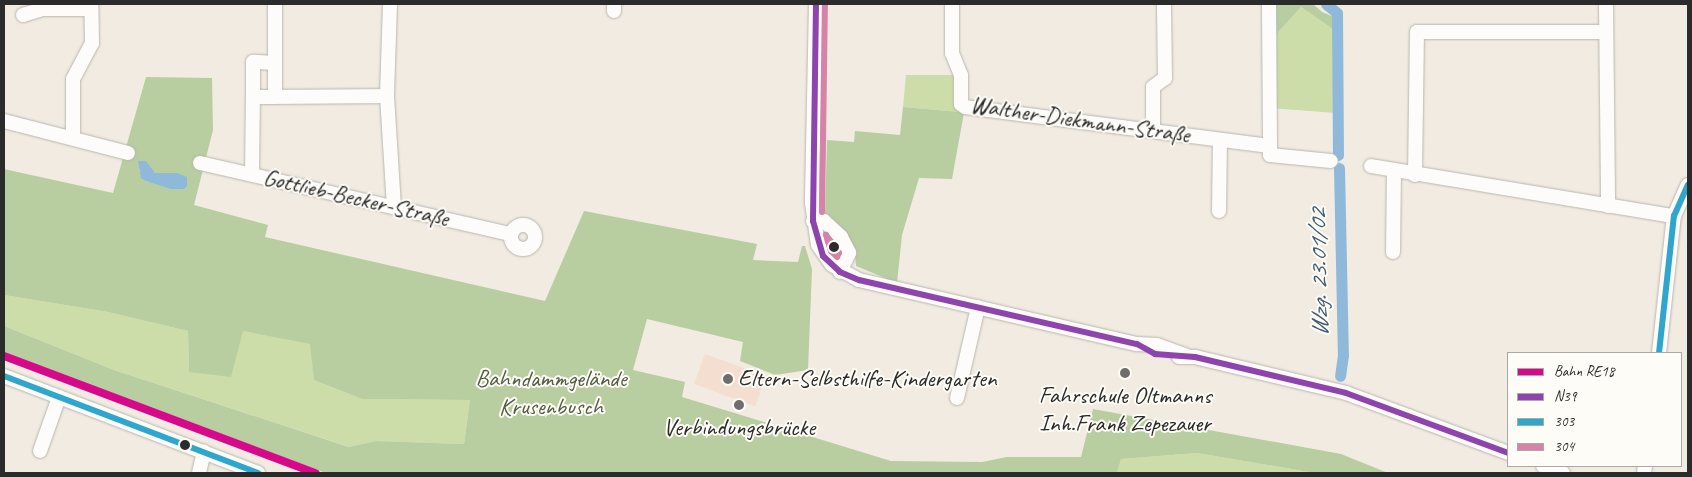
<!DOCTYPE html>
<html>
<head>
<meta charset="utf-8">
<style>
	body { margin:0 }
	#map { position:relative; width:1692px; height:477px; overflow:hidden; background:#f1ebe1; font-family:Caveat,sans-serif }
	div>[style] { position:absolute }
	.built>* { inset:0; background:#f3decf; transform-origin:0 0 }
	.green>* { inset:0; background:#ccdda9 }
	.forest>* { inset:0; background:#b8cda0 }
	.water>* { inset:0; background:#8eb9da }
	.canal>* { height:11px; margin:-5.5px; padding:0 5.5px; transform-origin:5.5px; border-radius:5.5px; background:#8eb9da }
	.roads { filter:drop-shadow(0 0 1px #b9b6b0) drop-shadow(0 0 1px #b9b6b0) }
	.minor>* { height:14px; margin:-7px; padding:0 7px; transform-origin:7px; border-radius:7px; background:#fdfcfa }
	.minor>.ring { margin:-7px; padding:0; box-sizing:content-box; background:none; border:14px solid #fdfcfa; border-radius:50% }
	.bus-1>* { height:6px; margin:-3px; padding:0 3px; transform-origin:3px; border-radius:3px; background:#8e44ad }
	.bus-2>* { height:6px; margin:-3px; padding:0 3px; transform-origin:3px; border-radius:3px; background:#2fa6cb }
	.bus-3>* { height:6px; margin:-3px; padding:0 3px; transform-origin:3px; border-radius:3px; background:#d583a6 }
	.rail-1>* { height:8px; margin:-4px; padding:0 4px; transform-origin:4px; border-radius:4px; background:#d7098b }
	.dots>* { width:14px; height:14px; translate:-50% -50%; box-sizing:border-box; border:2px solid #fdfcf7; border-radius:50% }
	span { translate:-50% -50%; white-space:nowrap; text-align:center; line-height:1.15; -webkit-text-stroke:4px #fdfcf7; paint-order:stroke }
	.street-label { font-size:24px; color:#2b2b2b }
	.park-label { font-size:24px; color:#525d43 }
	.poi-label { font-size:24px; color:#2b2b2b }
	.left { translate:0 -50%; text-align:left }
	.water-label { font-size:25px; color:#415b70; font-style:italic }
	.frame { position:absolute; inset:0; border:5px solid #2b2b2b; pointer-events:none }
	.legend { position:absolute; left:1507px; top:352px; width:175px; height:115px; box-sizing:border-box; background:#fdfcf7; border:1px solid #a9a8a5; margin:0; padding:6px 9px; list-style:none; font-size:15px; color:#2b2b2b }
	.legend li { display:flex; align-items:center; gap:10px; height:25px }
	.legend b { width:25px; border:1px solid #a9a8a5 }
</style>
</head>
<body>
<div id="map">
	<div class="built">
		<i style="left:705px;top:354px;width:65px;height:32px;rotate:20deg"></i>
	</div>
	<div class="green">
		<i style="clip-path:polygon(1301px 7px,1337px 32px,1336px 113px,1269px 108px,1273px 38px)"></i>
		<i style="clip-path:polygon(906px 75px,961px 75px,960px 112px,903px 107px)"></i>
		<i style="clip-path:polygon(4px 295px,108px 312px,188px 331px,189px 372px,243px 331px,311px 344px,314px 380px,362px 399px,470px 400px,464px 444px,376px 441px,350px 447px,114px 370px,4px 326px)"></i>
		<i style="clip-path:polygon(1197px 453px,1315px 473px,1117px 473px,1121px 459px)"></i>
	</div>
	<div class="forest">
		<i style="clip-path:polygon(1274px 4px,1313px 4px,1322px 12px,1339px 19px,1337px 32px,1301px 7px,1273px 38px)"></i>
		<i style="clip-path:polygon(evenodd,146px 77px,212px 78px,213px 130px,194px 205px,268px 225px,265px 237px,545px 301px,584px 211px,757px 244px,753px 260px,798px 262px,802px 246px,805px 246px,812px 269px,808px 370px,775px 375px,740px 361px,743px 342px,647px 319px,633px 370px,685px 382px,682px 397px,891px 461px,982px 462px,1007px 457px,1081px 457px,1093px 409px,1341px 454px,1388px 473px,1315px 473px,1197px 453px,1121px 459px,1117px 473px,326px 473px,4px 353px,4px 326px,114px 370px,349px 447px,376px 441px,464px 444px,470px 400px,362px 399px,314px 380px,310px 344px,243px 331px,231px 377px,189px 372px,188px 331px,108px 312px,4px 295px,4px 169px,113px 193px,146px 77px,147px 164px,155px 173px,180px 174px,181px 189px,146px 181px,139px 170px,147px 164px)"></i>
		<i style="clip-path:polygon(961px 104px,965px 107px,952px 179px,919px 178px,902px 235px,897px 283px,856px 266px,855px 254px,845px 234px,825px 214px,827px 140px,854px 142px,855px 131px,900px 135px,903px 107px,960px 112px)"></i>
	</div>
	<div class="water">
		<i style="clip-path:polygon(138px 161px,146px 161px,155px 173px,177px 173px,187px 177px,187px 186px,184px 189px,171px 189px,146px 181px,141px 178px)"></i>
	</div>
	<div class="canal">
		<i style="left:1326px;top:4px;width:14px;rotate:39deg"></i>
		<i style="left:1337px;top:13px;width:142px;rotate:89.6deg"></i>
		<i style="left:1339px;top:168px;width:187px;rotate:88.8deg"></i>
		<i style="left:1343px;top:355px;width:21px;rotate:98deg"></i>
	</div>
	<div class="roads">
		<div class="minor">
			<i style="left:390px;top:4px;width:92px;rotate:91.9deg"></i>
			<i style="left:387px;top:96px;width:111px;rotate:86.4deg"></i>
			<i style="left:816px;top:4px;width:199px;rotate:91.2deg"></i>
			<i style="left:812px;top:203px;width:42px;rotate:81.9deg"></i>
			<i style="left:818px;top:245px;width:24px;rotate:55deg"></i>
			<i style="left:832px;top:265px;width:31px;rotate:29deg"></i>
			<i style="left:859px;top:280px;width:285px;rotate:13deg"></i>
			<i style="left:1137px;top:344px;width:20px;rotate:3deg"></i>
			<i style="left:1157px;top:345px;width:32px;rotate:20deg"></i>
			<i style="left:952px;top:4px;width:49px;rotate:90deg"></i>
			<i style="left:952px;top:53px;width:24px;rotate:68deg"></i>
			<i style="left:961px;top:75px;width:29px;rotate:90deg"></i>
			<i style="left:961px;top:104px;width:5px;rotate:37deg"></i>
			<i style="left:965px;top:107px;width:307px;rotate:7.3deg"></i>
			<i style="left:1269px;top:4px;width:151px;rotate:89.6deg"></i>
			<i style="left:1270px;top:155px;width:61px;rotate:5.6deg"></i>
			<i style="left:1606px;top:4px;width:202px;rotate:89.4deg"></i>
			<i style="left:614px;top:11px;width:7px;rotate:-90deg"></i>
			<i style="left:23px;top:15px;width:21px;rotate:-17deg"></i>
			<i style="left:43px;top:9px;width:48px"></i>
			<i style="left:275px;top:63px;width:59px;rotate:-90deg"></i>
			<i style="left:275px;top:97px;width:34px;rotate:-90deg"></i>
			<i style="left:275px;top:63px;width:22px;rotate:-177deg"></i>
			<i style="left:253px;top:62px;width:35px;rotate:90deg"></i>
			<i style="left:253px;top:97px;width:22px"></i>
			<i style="left:275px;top:97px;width:112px;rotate:-0.5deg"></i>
			<i style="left:4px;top:121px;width:128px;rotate:14.5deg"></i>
			<i style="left:1153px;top:130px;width:43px;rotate:-90deg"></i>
			<i style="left:1153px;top:87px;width:15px;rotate:-37deg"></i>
			<i style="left:1165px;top:78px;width:74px;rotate:-90.8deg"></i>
			<i style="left:73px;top:138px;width:59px;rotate:-90deg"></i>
			<i style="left:73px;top:79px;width:41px;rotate:-62.2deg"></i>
			<i style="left:92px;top:43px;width:39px;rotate:-91deg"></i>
			<i style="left:200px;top:163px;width:319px;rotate:12.9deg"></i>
			<i style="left:1371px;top:166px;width:307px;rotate:9.4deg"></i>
			<i style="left:252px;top:174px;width:77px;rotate:-89.3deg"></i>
			<i style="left:1415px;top:175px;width:143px;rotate:-89.2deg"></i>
			<i style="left:1417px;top:32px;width:189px"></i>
			<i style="left:1219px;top:211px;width:70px;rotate:-89.2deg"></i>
			<i style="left:813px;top:221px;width:11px"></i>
			<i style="left:824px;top:221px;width:23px;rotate:43deg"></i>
			<i style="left:841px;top:237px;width:18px;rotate:63deg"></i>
			<i style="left:849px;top:253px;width:21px;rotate:115deg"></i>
			<i class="ring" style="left:511px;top:225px;width:10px;height:10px"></i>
			<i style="left:1393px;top:252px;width:82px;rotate:-89.3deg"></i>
			<i style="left:1659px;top:353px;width:138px;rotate:-83.8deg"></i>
			<i style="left:1674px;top:216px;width:34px;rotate:-66deg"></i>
			<i style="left:1179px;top:357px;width:16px"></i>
			<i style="left:1195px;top:357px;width:155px;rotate:13.4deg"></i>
			<i style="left:1346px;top:393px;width:173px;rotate:20.3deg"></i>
			<i style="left:4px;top:376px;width:272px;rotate:20.9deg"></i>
			<i style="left:957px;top:398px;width:93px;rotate:-77deg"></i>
			<i style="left:40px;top:451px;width:57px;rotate:-70.6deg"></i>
			<i style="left:1543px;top:466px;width:21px;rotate:19deg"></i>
			<i style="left:199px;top:473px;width:22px;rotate:-77deg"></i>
			<i style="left:1644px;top:473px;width:7px;rotate:-82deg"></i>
		</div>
	</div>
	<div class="bus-1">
		<i style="left:816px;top:4px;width:217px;rotate:90.8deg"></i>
		<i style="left:813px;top:221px;width:36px;rotate:74deg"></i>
		<i style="left:823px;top:256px;width:23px;rotate:43deg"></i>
		<i style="left:840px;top:272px;width:21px;rotate:23deg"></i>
		<i style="left:859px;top:280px;width:285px;rotate:13deg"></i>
		<i style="left:1137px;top:344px;width:21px;rotate:29deg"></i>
		<i style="left:1155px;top:354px;width:40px;rotate:4.3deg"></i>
		<i style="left:1195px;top:357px;width:155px;rotate:13.4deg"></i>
		<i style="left:1346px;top:393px;width:173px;rotate:20.3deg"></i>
	</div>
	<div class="bus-2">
		<i style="left:1659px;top:353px;width:138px;rotate:-83.8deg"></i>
		<i style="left:1674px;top:216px;width:34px;rotate:-66deg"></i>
		<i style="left:4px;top:376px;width:272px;rotate:20.9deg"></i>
	</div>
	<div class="bus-3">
		<i style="left:822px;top:212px;width:208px;rotate:-89.2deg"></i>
		<i style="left:826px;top:235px;width:22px;rotate:54deg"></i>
		<i style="left:839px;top:253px;width:4px;rotate:117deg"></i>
		<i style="left:837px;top:257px;width:8px;rotate:-135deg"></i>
		<i style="left:831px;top:251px;width:17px;rotate:-107deg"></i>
	</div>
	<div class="rail-1">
		<i style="left:4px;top:356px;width:333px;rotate:20.6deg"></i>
	</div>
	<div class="dots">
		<i style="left:834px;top:247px;background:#2b2b2b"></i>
		<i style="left:1125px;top:373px;background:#706e6b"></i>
		<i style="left:728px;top:379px;background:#706e6b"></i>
		<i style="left:739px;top:405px;background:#706e6b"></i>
		<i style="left:185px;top:445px;background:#2b2b2b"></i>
	</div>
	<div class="street-label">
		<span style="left:1080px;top:120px;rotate:8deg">Walther-Diekmann-Straße</span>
		<span style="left:356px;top:198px;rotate:13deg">Gottlieb-Becker-Straße</span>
	</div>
	<div class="park-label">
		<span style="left:551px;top:393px">Bahndammgelände<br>Krusenbusch</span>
	</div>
	<div class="poi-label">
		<span class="left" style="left:738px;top:379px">Eltern-Selbsthilfe-Kindergarten</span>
		<span style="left:1125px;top:410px">Fahrschule Oltmanns<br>Inh.Frank Zepezauer</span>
		<span style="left:739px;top:428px">Verbindungsbrücke</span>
	</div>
	<div class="water-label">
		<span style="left:1319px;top:273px;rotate:-91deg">Wzg. 23.01/02</span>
	</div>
	<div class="frame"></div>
	<ul class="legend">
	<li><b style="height:6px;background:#d7098b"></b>Bahn RE18</li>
	<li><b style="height:6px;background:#8e44ad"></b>N39</li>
	<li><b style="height:6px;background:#2fa6cb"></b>303</li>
	<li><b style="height:6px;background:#d583a6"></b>304</li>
	</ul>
</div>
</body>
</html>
